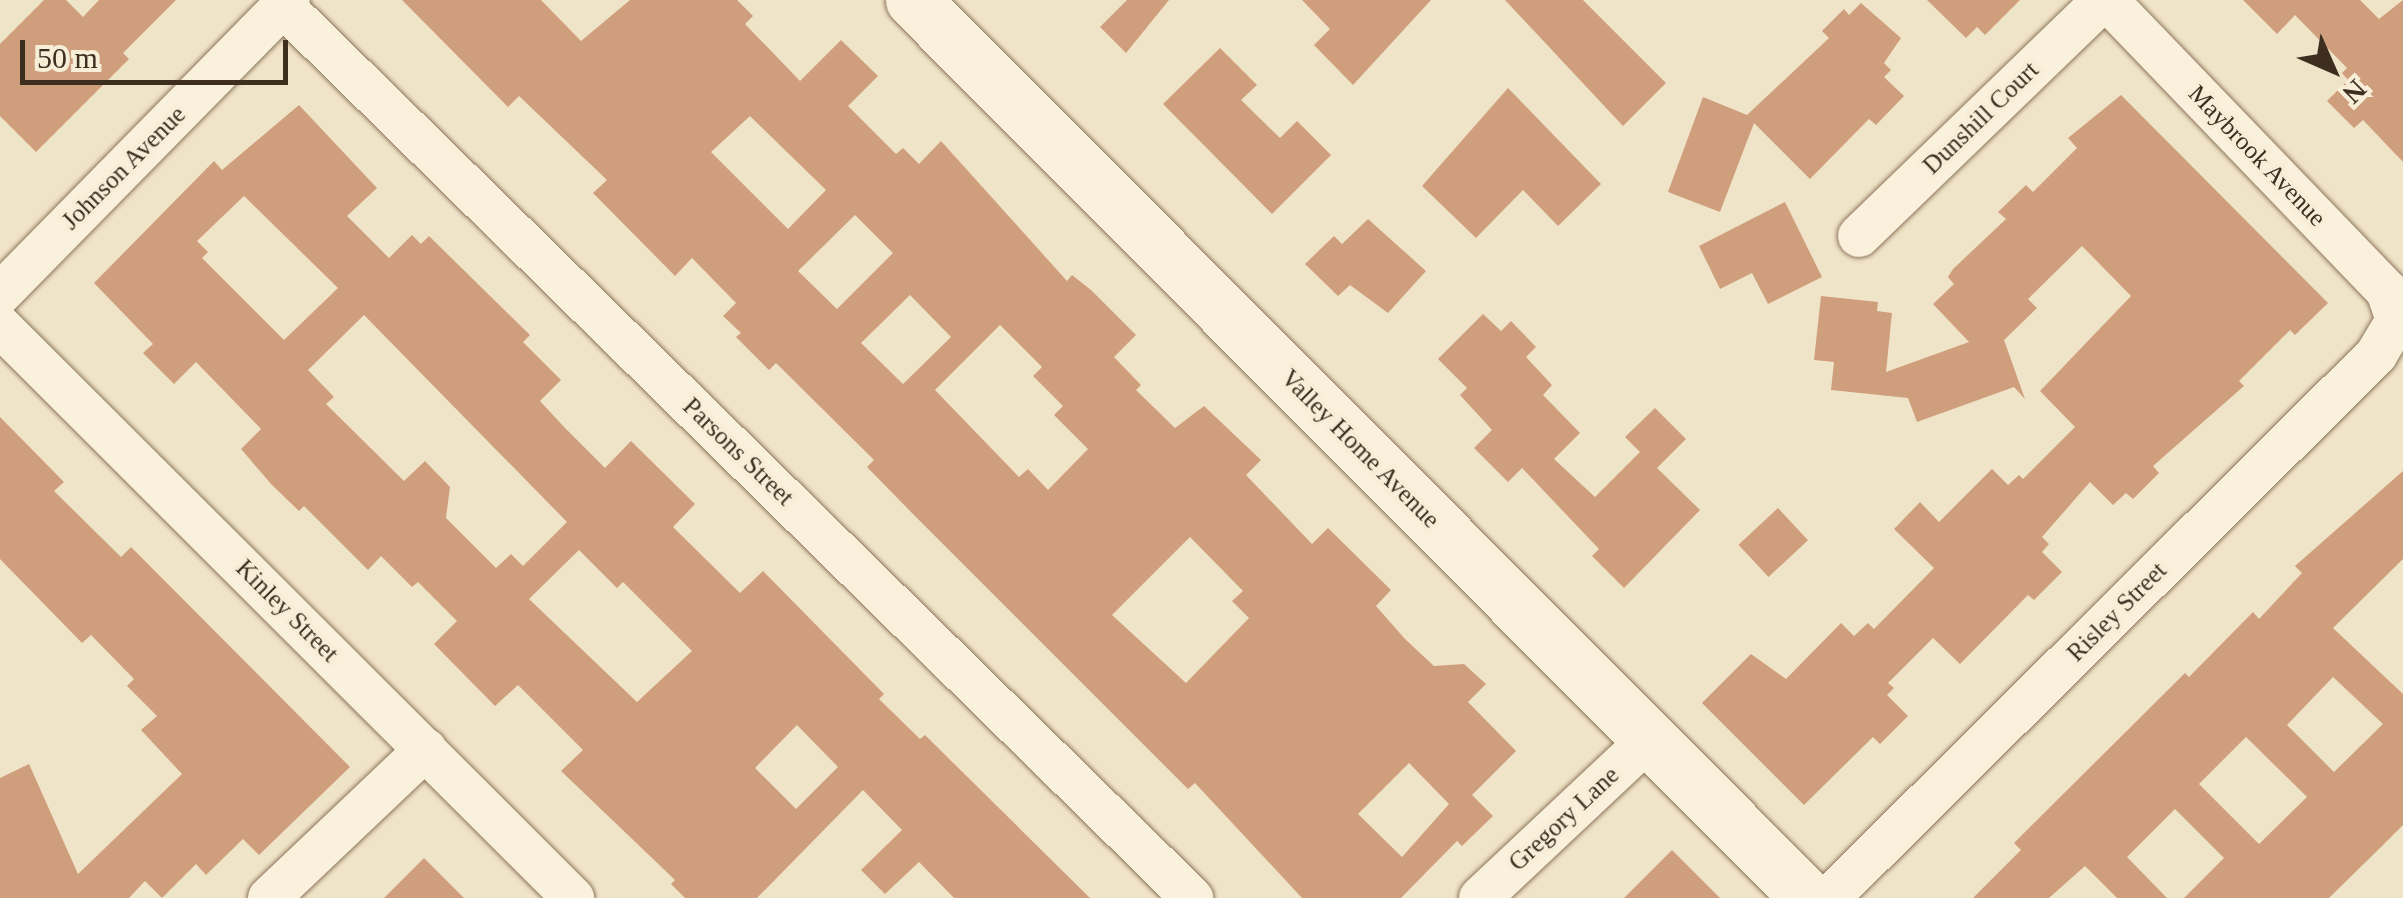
<!DOCTYPE html>
<html>
<head>
<meta charset="utf-8">
<style>
	body { margin:0 }
	#map { position:relative; width:2403px; height:898px; overflow:hidden; background:#f0e4c8; font-family:Georgia,serif }
	div>[style] { position:absolute }
	.building>* { inset:0; background:#cf9f7d; transform-origin:0 0 }
	.roads { filter:drop-shadow(0 0 2px #8d765c) drop-shadow(0 0 2px #8d765c) }
	.street>* { height:42px; margin:-21px; padding:0 21px; transform-origin:21px; border-radius:21px; background:#faf1dc }
	.secondary>* { height:55px; margin:-27.5px; padding:0 27.5px; transform-origin:27.5px; border-radius:27.5px; background:#faf1dc }
	span { translate:-50% -50%; white-space:nowrap; text-align:center; line-height:1.15; -webkit-text-stroke:8px #f7eed8; paint-order:stroke }
	.street-label { font-size:25px; color:#3d2e20 }
	.north { position:absolute; left:2283px; top:20px; width:100px; height:100px; -webkit-text-stroke:8px #f7eed8; paint-order:stroke; rotate:135deg; font-size:28px; font-weight:700; line-height:40px; text-align:center; color:#3d2e20 }
	.north::after { content:''; display:block; margin:auto; width:35px; height:45px; background:#3d2e20; clip-path:polygon(50% 0,100% 100%,50% 72%,0 100%) }
	.scale { position:absolute; left:20px; top:40px; width:268px; height:45px; box-sizing:border-box; border:5px solid #3d2e20; border-top:0; padding-left:12px; font-size:30px; line-height:35px; white-space:nowrap; color:#3d2e20; -webkit-text-stroke:8px #f7eed8; paint-order:stroke }
</style>
</head>
<body>
<div id="map">
	<div class="building">
		<i style="clip-path:polygon(44px 0,66px 0,83px 17px,99px 0,176px 0,123px 53px,129px 59px,36px 152px,0 116px,0 44px)"></i>
		<i style="clip-path:polygon(evenodd,402px 0,541px 0,581px 41px,630px 0,737px 0,753px 16px,745px 24px,800px 81px,841px 40px,878px 76px,848px 106px,896px 154px,903px 148px,919px 164px,941px 141px,1067px 281px,1072px 275px,1091px 290px,1136px 335px,1114px 357px,1141px 385px,1136px 390px,1175px 428px,1204px 406px,1261px 460px,1246px 475px,1312px 544px,1328px 528px,1391px 590px,1376px 606px,1405px 639px,1434px 666px,1464px 664px,1486px 684px,1468px 702px,1516px 751px,1472px 795px,1493px 816px,1462px 846px,1457px 841px,1401px 898px,1302px 898px,1195px 783px,1188px 789px,909px 510px,867px 467px,874px 460px,776px 363px,769px 370px,736px 337px,741px 333px,723px 316px,736px 303px,692px 258px,675px 276px,593px 193px,607px 180px,519px 96px,508px 107px,402px 0,750px 116px,826px 190px,788px 229px,711px 152px,750px 116px,402px 0,855px 215px,893px 253px,837px 309px,798px 271px,855px 215px,402px 0,910px 295px,951px 337px,903px 384px,861px 343px,910px 295px,402px 0,1000px 325px,1042px 367px,1033px 376px,1063px 406px,1054px 415px,1088px 449px,1048px 490px,1028px 469px,1019px 477px,935px 390px,1000px 325px,402px 0,1190px 537px,1243px 591px,1232px 601px,1249px 618px,1186px 683px,1112px 615px,1190px 537px,402px 0,1409px 763px,1449px 804px,1402px 857px,1358px 814px,1409px 763px)"></i>
		<i style="clip-path:polygon(1127px 0,1169px 0,1126px 53px,1100px 27px)"></i>
		<i style="clip-path:polygon(1302px 0,1431px 0,1353px 85px,1314px 45px,1330px 29px)"></i>
		<i style="clip-path:polygon(1505px 0,1583px 0,1666px 83px,1623px 126px)"></i>
		<i style="clip-path:polygon(1927px 0,2020px 0,1985px 35px,1977px 27px,1966px 38px)"></i>
		<i style="clip-path:polygon(2243px 0,2360px 0,2379px 19px,2403px 0,2403px 162px,2363px 120px,2354px 128px,2327px 101px,2348px 80px,2342px 73px,2347px 68px,2295px 15px,2277px 34px)"></i>
		<i style="clip-path:polygon(1861px 3px,1901px 38px,1884px 63px,1891px 70px,1884px 77px,1904px 96px,1876px 125px,1869px 119px,1810px 179px,1754px 123px,1720px 212px,1668px 192px,1703px 97px,1747px 115px,1829px 38px,1822px 31px,1844px 9px,1849px 15px)"></i>
		<i style="clip-path:polygon(1220px 48px,1257px 85px,1241px 100px,1280px 138px,1297px 121px,1331px 155px,1272px 214px,1163px 104px)"></i>
		<i style="clip-path:polygon(1508px 88px,1601px 184px,1558px 226px,1523px 190px,1476px 238px,1422px 186px)"></i>
		<i style="clip-path:polygon(2121px 95px,2328px 303px,2295px 335px,2290px 330px,2239px 381px,2244px 386px,2153px 466px,2159px 473px,2133px 499px,2126px 493px,2113px 505px,2090px 482px,2042px 537px,2049px 544px,2042px 552px,2062px 572px,2034px 600px,2028px 595px,1960px 664px,1933px 638px,1888px 683px,1894px 688px,1887px 695px,1908px 716px,1880px 744px,1873px 737px,1804px 805px,1702px 703px,1751px 654px,1786px 679px,1841px 623px,1854px 636px,1868px 623px,1874px 629px,1934px 568px,1894px 529px,1920px 502px,1939px 522px,1992px 469px,2008px 485px,2019px 475px,2023px 479px,2075px 427px,2040px 391px,2131px 296px,2082px 246px,2028px 299px,2037px 308px,2004px 340px,2025px 399px,2014px 387px,1917px 422px,1908px 398px,1831px 390px,1834px 362px,1814px 360px,1821px 296px,1878px 302px,1877px 311px,1892px 313px,1886px 372px,1969px 342px,1933px 304px,1954px 284px,1948px 277px,1953px 269px,2006px 219px,1998px 212px,2026px 185px,2033px 192px,2077px 148px,2068px 138px)"></i>
		<i style="clip-path:polygon(evenodd,299px 105px,377px 188px,347px 216px,389px 258px,412px 235px,421px 244px,429px 236px,530px 335px,523px 342px,561px 380px,540px 401px,566px 429px,605px 468px,631px 441px,695px 504px,673px 527px,740px 593px,763px 571px,884px 694px,879px 699px,920px 739px,925px 735px,1090px 898px,954px 898px,919px 862px,885px 894px,861px 870px,902px 830px,863px 790px,757px 898px,685px 898px,671px 884px,675px 880px,561px 771px,583px 750px,518px 685px,495px 706px,434px 644px,457px 621px,418px 582px,412px 587px,381px 556px,368px 570px,304px 506px,299px 511px,271px 484px,241px 449px,261px 429px,196px 362px,174px 384px,143px 353px,153px 344px,94px 283px,214px 161px,222px 170px,299px 105px,244px 196px,338px 288px,284px 340px,202px 258px,208px 252px,197px 241px,244px 196px,299px 105px,364px 315px,567px 522px,523px 566px,511px 554px,496px 568px,446px 518px,450px 487px,425px 461px,404px 481px,326px 404px,334px 397px,308px 370px,364px 315px,299px 105px,579px 550px,617px 588px,623px 582px,692px 651px,637px 702px,529px 599px,579px 550px,299px 105px,797px 725px,838px 767px,796px 809px,755px 768px,797px 725px)"></i>
		<i style="clip-path:polygon(1785px 202px,1822px 277px,1768px 304px,1752px 273px,1720px 289px,1699px 246px)"></i>
		<i style="clip-path:polygon(1368px 219px,1426px 271px,1388px 313px,1350px 285px,1338px 296px,1305px 264px,1334px 236px,1342px 244px)"></i>
		<i style="clip-path:polygon(1483px 314px,1501px 331px,1511px 321px,1536px 347px,1526px 357px,1552px 385px,1543px 395px,1580px 433px,1554px 459px,1595px 497px,1640px 452px,1625px 437px,1655px 408px,1686px 439px,1657px 468px,1700px 510px,1624px 588px,1592px 556px,1599px 549px,1522px 468px,1508px 482px,1474px 448px,1492px 430px,1460px 395px,1467px 388px,1438px 359px)"></i>
		<i style="clip-path:polygon(0 417px,64px 482px,54px 491px,121px 557px,131px 547px,350px 767px,259px 855px,243px 839px,206px 875px,196px 864px,162px 898px,145px 881px,129px 898px,0 898px,0 778px,29px 764px,78px 874px,182px 774px,141px 730px,157px 716px,127px 686px,134px 679px,91px 635px,82px 643px,0 559px)"></i>
		<i style="clip-path:polygon(evenodd,2403px 471px,2403px 559px,2333px 628px,2403px 694px,2403px 825px,2381px 847px,2329px 898px,2184px 898px,2224px 858px,2175px 809px,2127px 857px,2167px 898px,2117px 898px,2085px 866px,2049px 898px,1973px 898px,2021px 850px,2014px 843px,2185px 673px,2189px 677px,2253px 612px,2259px 619px,2302px 573px,2295px 566px,2403px 471px,2333px 677px,2383px 724px,2334px 772px,2287px 725px,2333px 677px,2403px 471px,2246px 737px,2307px 797px,2259px 844px,2199px 784px,2246px 737px)"></i>
		<i style="left:1778px;top:508px;width:44px;height:54px;rotate:47deg"></i>
		<i style="clip-path:polygon(1672px 850px,1720px 898px,1624px 898px)"></i>
		<i style="clip-path:polygon(424px 858px,464px 898px,384px 898px)"></i>
	</div>
	<div class="roads">
		<div class="street">
			<i style="left:283px;top:6px;width:1274px;rotate:44.46deg"></i>
			<i style="left:1859px;top:236px;width:339px;rotate:-44deg"></i>
			<i style="left:0;top:294px;width:412px;rotate:-45.5deg"></i>
			<i style="left:0;top:326px;width:810px;rotate:44.95deg"></i>
			<i style="left:269px;top:898px;width:216px;rotate:-43.5deg"></i>
			<i style="left:1480px;top:898px;width:231px;rotate:-43.2deg"></i>
			<i style="left:1829px;top:898px;width:771px;rotate:-44.79deg"></i>
			<i style="left:2376px;top:355px;width:41px;rotate:-59deg"></i>
			<i style="left:2397px;top:320px;width:31px;rotate:-109deg"></i>
			<i style="left:2387px;top:291px;width:404px;rotate:-133.9deg"></i>
		</div>
		<div class="secondary">
			<i style="left:913px;top:0;width:1268px;rotate:45.1deg"></i>
		</div>
	</div>
	<div class="street-label">
		<span style="left:1981px;top:118px;rotate:-44deg">Dunshill Court</span>
		<span style="left:2257px;top:156px;rotate:46deg">Maybrook Avenue</span>
		<span style="left:124px;top:168px;rotate:-45deg">Johnson Avenue</span>
		<span style="left:1360px;top:449px;rotate:45deg">Valley Home Avenue</span>
		<span style="left:738px;top:452px;rotate:44deg">Parsons Street</span>
		<span style="left:287px;top:611px;rotate:45deg">Kinley Street</span>
		<span style="left:2117px;top:612px;rotate:-45deg">Risley Street</span>
		<span style="left:1564px;top:819px;rotate:-43deg">Gregory Lane</span>
	</div>
	<div class="north">N</div>
	<div class="scale">50 m</div>
</div>
</body>
</html>
